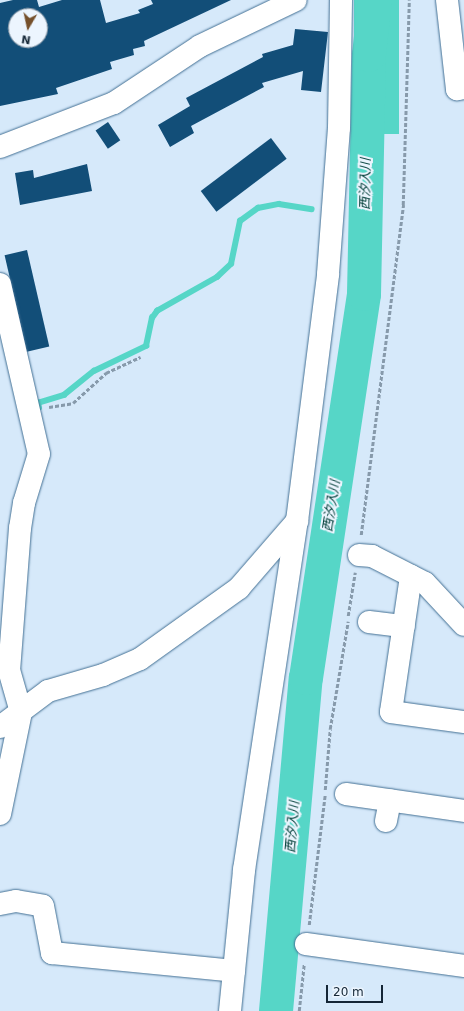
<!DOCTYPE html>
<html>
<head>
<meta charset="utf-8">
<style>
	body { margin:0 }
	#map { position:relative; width:464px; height:1011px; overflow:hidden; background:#d6e9fa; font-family:"DejaVu Sans","Noto Sans JP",sans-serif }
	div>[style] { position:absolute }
	.water>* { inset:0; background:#56d6c7; transform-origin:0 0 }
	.stream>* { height:5.5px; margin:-2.75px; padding:0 2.75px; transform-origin:2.75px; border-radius:2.75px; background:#56d6c7 }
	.river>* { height:34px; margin:-17px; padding:0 17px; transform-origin:17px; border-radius:17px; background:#56d6c7 }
	.building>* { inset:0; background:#124e78; transform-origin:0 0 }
	.path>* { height:2.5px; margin-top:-1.25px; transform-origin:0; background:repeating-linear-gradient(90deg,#879aab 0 4px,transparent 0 6px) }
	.roads { filter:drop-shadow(0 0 1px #437094) drop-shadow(0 0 1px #437094) }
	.minor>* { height:22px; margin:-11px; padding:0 11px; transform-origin:11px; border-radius:11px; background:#fff }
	span { translate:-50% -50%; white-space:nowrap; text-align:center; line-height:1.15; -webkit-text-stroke:4px #ecf5fe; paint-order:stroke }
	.water-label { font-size:13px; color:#04413b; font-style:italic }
	.north { position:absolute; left:8px; top:8px; width:40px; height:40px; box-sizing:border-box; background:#ecf5fe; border:1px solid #96a2ae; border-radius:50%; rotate:189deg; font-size:11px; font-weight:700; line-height:16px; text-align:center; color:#142636 }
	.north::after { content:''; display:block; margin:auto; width:14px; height:18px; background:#75502b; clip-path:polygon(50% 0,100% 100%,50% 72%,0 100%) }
	.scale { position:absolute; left:326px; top:985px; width:57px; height:18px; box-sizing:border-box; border:2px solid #142636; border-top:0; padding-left:5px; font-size:12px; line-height:14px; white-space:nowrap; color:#142636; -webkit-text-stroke:3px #ecf5fe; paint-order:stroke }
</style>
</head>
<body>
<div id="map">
	<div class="water">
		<i style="left:354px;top:0;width:45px;height:134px"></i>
	</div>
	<div class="stream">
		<i style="left:39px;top:408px;width:5px;rotate:-101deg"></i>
		<i style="left:38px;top:403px;width:27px;rotate:-17deg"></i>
		<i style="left:64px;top:395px;width:38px;rotate:-39deg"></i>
		<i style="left:94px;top:371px;width:58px;rotate:-25.7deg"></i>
		<i style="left:146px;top:346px;width:29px;rotate:-78deg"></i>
		<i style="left:152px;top:318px;width:9px;rotate:-54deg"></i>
		<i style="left:157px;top:311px;width:69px;rotate:-29.5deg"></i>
		<i style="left:217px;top:277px;width:19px;rotate:-43deg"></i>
		<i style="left:231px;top:264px;width:44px;rotate:-78.2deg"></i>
		<i style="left:240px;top:221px;width:22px;rotate:-36deg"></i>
		<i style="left:258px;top:208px;width:21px;rotate:-11deg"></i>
		<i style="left:279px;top:204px;width:33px;rotate:9deg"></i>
	</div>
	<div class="river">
		<i style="left:276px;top:1011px;width:334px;rotate:-84.9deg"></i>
		<i style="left:306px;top:678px;width:388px;rotate:-81.4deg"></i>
		<i style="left:364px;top:294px;width:239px;rotate:-88.8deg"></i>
		<i style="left:369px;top:55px;width:55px;rotate:-83.8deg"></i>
	</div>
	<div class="building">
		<i style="clip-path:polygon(evenodd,13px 0,37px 0,39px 7px,62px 0,100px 0,106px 23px,140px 13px,138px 10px,153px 4px,151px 0,231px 0,144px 41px,145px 46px,133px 49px,134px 55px,110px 62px,112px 69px,56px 88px,58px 94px,0 106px,0 3px,13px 0,16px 16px,40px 16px,40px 40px,16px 40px,16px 16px)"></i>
		<i style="clip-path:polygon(295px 29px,328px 32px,321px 92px,301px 90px,303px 71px,262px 83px,264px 87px,191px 126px,194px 133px,170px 147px,158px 125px,190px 106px,186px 98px,263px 57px,262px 54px,293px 45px)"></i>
		<i style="left:108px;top:122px;width:22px;height:15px;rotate:56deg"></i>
		<i style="left:271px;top:138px;width:26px;height:88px;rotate:53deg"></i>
		<i style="clip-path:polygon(87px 164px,92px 191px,20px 205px,15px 173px,33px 170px,34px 178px)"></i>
		<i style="left:27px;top:250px;width:99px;height:23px;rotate:77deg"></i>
	</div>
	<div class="path">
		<i style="left:49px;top:407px;width:24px;rotate:-9deg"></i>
		<i style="left:73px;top:403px;width:45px;rotate:-42.3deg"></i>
		<i style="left:106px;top:373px;width:38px;rotate:-25deg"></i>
		<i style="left:361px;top:535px;width:333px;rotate:-82.7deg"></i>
		<i style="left:403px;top:205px;width:205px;rotate:-88.3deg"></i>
		<i style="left:348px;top:616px;width:44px;rotate:-80.8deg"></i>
		<i style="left:325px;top:790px;width:61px;rotate:-85.3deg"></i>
		<i style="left:330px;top:729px;width:109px;rotate:-80.5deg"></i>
		<i style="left:309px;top:925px;width:131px;rotate:-83deg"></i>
		<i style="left:299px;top:1011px;width:47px;rotate:-83.9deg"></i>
	</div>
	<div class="roads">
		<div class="minor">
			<i style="left:447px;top:0;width:90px;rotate:83.6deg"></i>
			<i style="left:457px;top:89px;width:7px;rotate:-8deg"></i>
			<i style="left:0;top:147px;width:122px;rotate:-21.1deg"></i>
			<i style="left:114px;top:103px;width:103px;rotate:-33.5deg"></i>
			<i style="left:200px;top:46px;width:106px;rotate:-25.6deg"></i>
			<i style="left:0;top:284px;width:174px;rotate:77.1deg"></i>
			<i style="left:39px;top:454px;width:51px;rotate:107deg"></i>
			<i style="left:24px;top:503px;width:25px;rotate:99deg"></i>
			<i style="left:20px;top:528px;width:142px;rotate:94.4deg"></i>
			<i style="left:9px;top:670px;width:44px;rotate:74.1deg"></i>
			<i style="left:21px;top:712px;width:104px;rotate:101.6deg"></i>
			<i style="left:359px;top:555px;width:13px;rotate:4deg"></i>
			<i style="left:372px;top:556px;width:59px;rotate:27deg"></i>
			<i style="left:425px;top:583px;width:57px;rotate:47.1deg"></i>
			<i style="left:411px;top:576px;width:137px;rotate:98.4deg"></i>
			<i style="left:391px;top:712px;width:74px;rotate:7.8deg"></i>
			<i style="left:369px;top:622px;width:35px;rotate:7deg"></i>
			<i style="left:0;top:727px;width:60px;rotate:-36.9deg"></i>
			<i style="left:48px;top:691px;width:57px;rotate:-16.2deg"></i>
			<i style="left:103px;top:675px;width:40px;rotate:-23.4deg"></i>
			<i style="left:140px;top:659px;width:122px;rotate:-35.6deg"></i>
			<i style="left:239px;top:588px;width:89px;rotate:-49.1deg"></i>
			<i style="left:346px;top:794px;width:119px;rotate:8.2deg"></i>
			<i style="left:386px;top:821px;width:21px;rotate:-79deg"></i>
			<i style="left:0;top:904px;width:16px;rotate:-11deg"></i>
			<i style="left:16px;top:901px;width:27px;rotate:10deg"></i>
			<i style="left:43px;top:906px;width:48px;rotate:79.2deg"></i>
			<i style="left:52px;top:953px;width:183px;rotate:5.6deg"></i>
			<i style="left:306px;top:944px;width:160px;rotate:7.9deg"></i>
			<i style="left:230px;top:1011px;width:142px;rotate:-84.3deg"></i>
			<i style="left:244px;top:870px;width:353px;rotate:-81.4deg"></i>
			<i style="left:297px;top:521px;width:249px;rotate:-82.8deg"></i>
			<i style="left:328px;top:274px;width:146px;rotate:-85.7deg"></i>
			<i style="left:339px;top:128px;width:128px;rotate:-89.1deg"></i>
		</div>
	</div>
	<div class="water-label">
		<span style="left:366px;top:184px;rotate:-89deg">西汐入川</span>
		<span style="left:332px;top:506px;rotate:-81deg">西汐入川</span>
		<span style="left:293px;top:827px;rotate:-85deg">西汐入川</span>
	</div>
	<div class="north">N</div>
	<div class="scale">20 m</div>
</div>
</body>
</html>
